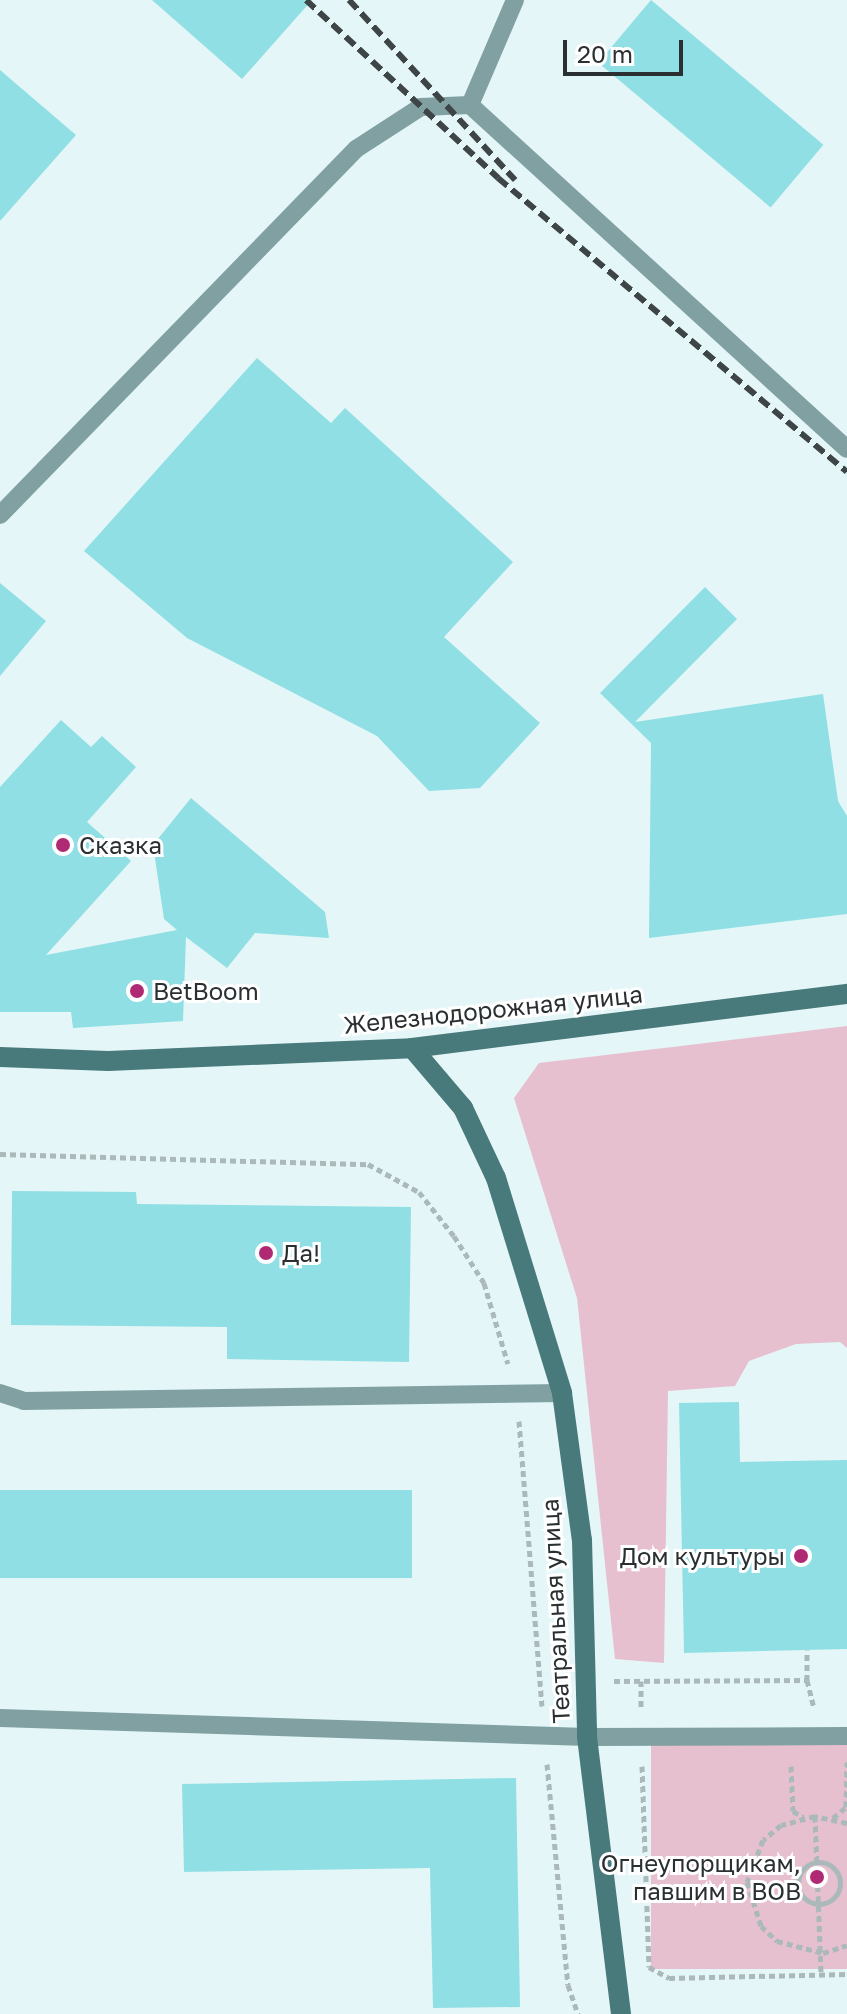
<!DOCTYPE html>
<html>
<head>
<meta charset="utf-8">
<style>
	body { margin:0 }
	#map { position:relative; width:847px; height:2014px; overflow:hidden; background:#e4f6f7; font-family:"Golos Text",sans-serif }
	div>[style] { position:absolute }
	.green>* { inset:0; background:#e7c0d0; transform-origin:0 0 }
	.building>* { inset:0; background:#90dfe4; transform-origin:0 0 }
	.path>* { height:5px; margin-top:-2.5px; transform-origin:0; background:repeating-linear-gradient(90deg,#abb9ba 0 6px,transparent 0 10px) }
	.path>.ring { margin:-2.5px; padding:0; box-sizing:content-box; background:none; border:5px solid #abb9ba; border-radius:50% }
	.lane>* { height:18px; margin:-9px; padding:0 9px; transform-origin:9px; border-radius:9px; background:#80a0a2 }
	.secondary>* { height:20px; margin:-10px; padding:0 10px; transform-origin:10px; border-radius:10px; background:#48797b }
	.rail>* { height:6px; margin-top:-3px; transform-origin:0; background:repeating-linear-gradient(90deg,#3e4546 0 12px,transparent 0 18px) }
	.dots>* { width:22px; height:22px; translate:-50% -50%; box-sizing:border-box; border:4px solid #fff; border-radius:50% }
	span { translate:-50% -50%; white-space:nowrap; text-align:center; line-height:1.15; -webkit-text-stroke:6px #fff; paint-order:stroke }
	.poi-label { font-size:24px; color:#2a3031 }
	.left { translate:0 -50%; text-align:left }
	.right { translate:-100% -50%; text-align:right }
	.street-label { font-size:24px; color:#2a3031 }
	.scale { position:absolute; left:563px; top:40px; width:120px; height:36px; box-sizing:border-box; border:4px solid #2a3031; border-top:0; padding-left:10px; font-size:24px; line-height:28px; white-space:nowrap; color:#2a3031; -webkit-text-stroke:6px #fff; paint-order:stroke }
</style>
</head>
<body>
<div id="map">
	<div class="green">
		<i style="clip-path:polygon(847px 1026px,847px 1348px,840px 1342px,796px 1344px,749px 1361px,735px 1386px,668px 1391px,664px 1663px,615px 1659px,577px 1298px,514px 1098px,539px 1063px)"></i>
		<i style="left:651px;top:1742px;width:196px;height:227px"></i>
	</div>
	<div class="building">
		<i style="clip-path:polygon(152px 0,312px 0,242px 79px)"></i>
		<i style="left:651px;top:0;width:225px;height:82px;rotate:40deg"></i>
		<i style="clip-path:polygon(0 70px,76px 135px,0 221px)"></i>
		<i style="clip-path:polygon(257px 358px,331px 423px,345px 408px,513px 562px,444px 637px,540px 723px,480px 788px,429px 791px,377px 736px,187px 638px,84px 551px)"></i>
		<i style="clip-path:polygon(0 583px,46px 621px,0 676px)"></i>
		<i style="clip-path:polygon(705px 587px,737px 619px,635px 722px,823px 694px,838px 801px,847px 816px,847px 914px,649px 938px,651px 743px,600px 693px)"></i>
		<i style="clip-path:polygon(61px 720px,91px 747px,102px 736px,136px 767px,87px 822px,131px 861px,46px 955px,177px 930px,164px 919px,153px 845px,191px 798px,325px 912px,329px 938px,255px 933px,227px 968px,186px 937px,183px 1021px,73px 1028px,71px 1012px,0 1012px,0 787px)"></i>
		<i style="clip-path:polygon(12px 1191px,136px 1192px,137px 1204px,411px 1207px,409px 1362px,227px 1359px,227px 1327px,11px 1325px)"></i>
		<i style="clip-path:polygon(739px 1402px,740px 1462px,847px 1460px,847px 1649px,684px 1653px,679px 1403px)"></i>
		<i style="left:0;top:1490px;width:412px;height:88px"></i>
		<i style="clip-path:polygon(516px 1778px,520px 2007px,433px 2008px,430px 1868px,184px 1872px,182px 1784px)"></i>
	</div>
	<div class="path">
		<i style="left:0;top:1154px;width:368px;rotate:1.6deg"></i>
		<i style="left:368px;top:1164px;width:58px;rotate:28.8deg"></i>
		<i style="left:419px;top:1192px;width:56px;rotate:51.5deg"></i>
		<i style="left:454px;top:1236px;width:56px;rotate:57.4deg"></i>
		<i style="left:484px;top:1283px;width:84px;rotate:73.5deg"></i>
		<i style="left:519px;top:1421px;width:286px;rotate:85.4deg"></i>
		<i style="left:807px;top:1680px;width:29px;rotate:76deg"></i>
		<i style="left:614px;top:1681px;width:193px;rotate:-0.3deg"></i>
		<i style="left:807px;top:1680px;width:30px;rotate:-90deg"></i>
		<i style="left:641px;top:1681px;width:27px;rotate:90deg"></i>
		<i style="left:547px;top:1764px;width:222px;rotate:84.6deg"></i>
		<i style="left:568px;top:1985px;width:31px;rotate:71deg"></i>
		<i style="left:642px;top:1766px;width:201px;rotate:88deg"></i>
		<i style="left:649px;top:1967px;width:23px;rotate:29deg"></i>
		<i style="left:669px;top:1978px;width:178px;rotate:-1.3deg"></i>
		<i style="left:791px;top:1766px;width:45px;rotate:87.5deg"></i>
		<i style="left:793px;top:1811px;width:12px;rotate:31deg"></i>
		<i style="left:815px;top:1816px;width:158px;rotate:87.8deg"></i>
		<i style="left:833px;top:1818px;width:17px;rotate:-40deg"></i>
		<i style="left:846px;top:1807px;width:45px;rotate:-88.7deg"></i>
		<i style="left:847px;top:1823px;width:33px;rotate:-168deg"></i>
		<i style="left:815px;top:1816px;width:35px;rotate:165deg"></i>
		<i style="left:781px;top:1825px;width:23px;rotate:140deg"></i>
		<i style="left:763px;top:1840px;width:45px;rotate:110.9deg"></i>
		<i style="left:747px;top:1882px;width:46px;rotate:72.3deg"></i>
		<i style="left:761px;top:1926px;width:22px;rotate:43deg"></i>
		<i style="left:777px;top:1941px;width:48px;rotate:14.6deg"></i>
		<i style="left:823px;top:1953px;width:25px;rotate:-18deg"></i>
		<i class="ring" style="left:798px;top:1862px;width:37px;height:37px"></i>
		<i style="left:747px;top:1885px;width:50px;rotate:-1.1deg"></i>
	</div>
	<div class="lane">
		<i style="left:470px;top:105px;width:114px;rotate:-66.8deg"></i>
		<i style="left:0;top:515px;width:511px;rotate:-45.79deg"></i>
		<i style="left:356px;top:149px;width:77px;rotate:-32.9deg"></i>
		<i style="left:421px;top:107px;width:49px;rotate:-2.3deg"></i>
		<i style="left:470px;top:105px;width:510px;rotate:42.38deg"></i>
		<i style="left:0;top:1393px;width:25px;rotate:18deg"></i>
		<i style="left:24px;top:1401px;width:538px;rotate:-0.85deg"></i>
		<i style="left:0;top:1718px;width:587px;rotate:1.85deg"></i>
		<i style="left:587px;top:1737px;width:260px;rotate:-0.2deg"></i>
	</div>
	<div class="secondary">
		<i style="left:412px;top:1048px;width:79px;rotate:49.6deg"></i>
		<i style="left:463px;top:1108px;width:77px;rotate:64.8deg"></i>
		<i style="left:496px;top:1178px;width:225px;rotate:72.9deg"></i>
		<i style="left:562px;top:1393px;width:148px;rotate:82.3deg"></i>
		<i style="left:582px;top:1540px;width:197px;rotate:88.5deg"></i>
		<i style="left:587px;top:1737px;width:279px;rotate:83deg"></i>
		<i style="left:0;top:1057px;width:108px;rotate:2.1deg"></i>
		<i style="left:108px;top:1061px;width:304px;rotate:-2.4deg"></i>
		<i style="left:412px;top:1048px;width:438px;rotate:-7.1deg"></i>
	</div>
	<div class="rail">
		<i style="left:306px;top:0;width:262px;rotate:42.8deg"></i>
		<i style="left:498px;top:178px;width:456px;rotate:40.1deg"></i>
		<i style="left:349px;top:0;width:245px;rotate:47.3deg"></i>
	</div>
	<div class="dots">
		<i style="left:63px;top:845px;background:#af2a72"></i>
		<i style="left:137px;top:991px;background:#af2a72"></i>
		<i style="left:266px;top:1253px;background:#af2a72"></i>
		<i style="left:801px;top:1556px;background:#af2a72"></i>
		<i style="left:817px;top:1877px;background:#af2a72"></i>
	</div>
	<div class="poi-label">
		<span class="left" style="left:79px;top:845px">Сказка</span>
		<span class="left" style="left:153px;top:991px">BetBoom</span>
		<span class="left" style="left:282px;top:1253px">Да!</span>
		<span class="right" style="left:785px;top:1556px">Дом культуры</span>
		<span class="right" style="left:801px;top:1877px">Огнеупорщикам,<br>павшим в ВОВ</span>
	</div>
	<div class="street-label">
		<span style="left:493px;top:1009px;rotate:-6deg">Железнодорожная улица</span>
		<span style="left:555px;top:1611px;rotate:-93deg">Театральная улица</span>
	</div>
	<div class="scale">20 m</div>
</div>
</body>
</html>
